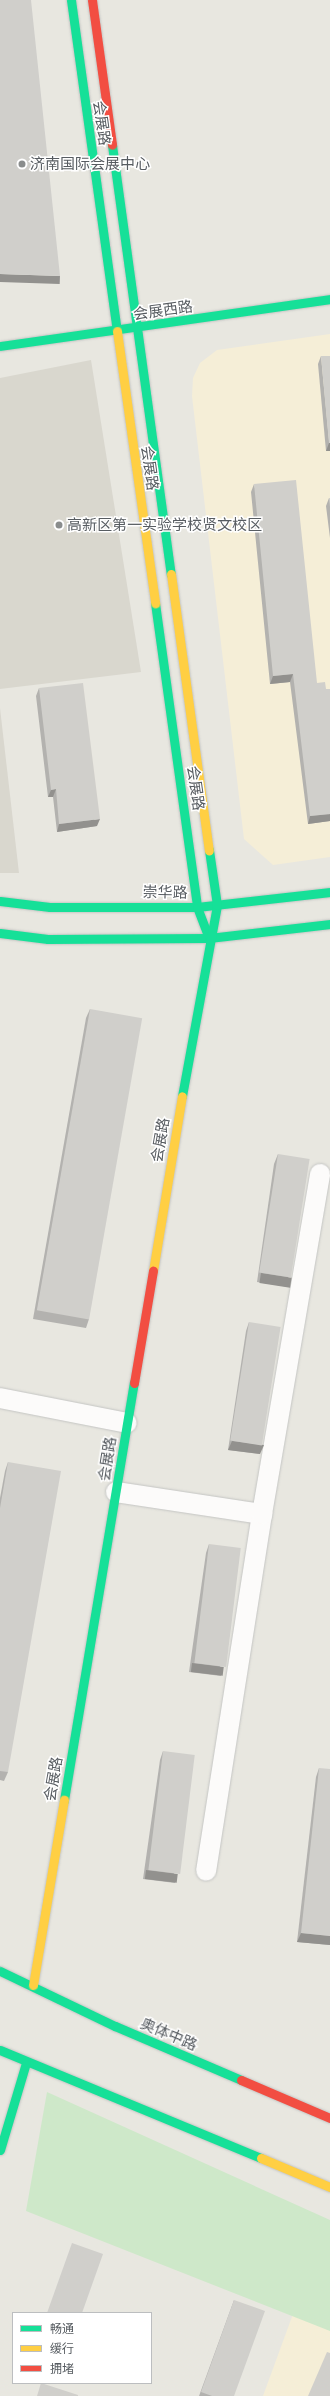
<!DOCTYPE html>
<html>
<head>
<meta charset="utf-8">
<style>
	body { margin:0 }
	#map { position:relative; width:330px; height:2396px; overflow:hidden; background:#e8e7e0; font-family:"Space Grotesk","Noto Sans SC",sans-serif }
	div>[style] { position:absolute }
	.commercial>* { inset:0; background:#f5eed7 }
	.education>* { inset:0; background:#d9d7ce }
	.green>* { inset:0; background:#cee8c9 }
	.roads { filter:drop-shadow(0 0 1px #c4c5c3) drop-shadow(0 0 1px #c4c5c3) }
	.street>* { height:20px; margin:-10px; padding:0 10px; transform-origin:10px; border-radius:10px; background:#fcfbfa }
	.fast>* { height:9px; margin:-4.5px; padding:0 4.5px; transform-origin:4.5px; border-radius:4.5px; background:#16e098 }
	.slow>* { height:9px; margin:-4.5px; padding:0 4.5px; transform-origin:4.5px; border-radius:4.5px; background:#ffcf43 }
	.jam>* { height:9px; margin:-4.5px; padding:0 4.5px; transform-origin:4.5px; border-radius:4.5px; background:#f24e42 }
	.wall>* { inset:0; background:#b3b2af }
	.shaded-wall>* { inset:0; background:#92918e; transform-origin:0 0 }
	.building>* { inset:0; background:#d0cfcb; transform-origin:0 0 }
	.dots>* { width:11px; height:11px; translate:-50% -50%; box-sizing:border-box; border:2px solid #fff; border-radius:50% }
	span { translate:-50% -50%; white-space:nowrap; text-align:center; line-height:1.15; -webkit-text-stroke:3px #fff; paint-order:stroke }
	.street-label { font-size:15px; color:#575c61 }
	.poi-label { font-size:15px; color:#575c61 }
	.left { translate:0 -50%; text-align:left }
	.legend { position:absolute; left:12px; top:2312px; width:140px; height:72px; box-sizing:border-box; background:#fff; border:1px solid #bcbec0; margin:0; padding:5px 7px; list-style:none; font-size:12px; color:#575c61 }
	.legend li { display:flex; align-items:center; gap:8px; height:20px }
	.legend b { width:20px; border:1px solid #bcbec0 }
</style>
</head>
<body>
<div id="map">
	<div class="commercial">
		<i style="clip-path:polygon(330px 334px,330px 857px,273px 865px,244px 839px,192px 396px,193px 378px,200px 363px,217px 350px)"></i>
		<i style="clip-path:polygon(293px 2314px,330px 2329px,330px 2396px,263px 2396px)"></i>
	</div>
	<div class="education">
		<i style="clip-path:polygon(91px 360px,141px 672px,0 689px,0 378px)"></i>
		<i style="clip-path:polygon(0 708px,19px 873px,0 873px)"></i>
	</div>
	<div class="green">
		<i style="clip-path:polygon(47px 2092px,330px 2220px,330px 2331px,26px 2211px)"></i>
	</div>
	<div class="roads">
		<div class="street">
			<i style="left:0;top:1398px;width:129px;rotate:11.1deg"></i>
			<i style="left:116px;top:1492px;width:148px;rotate:8.6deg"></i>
			<i style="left:262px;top:1514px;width:361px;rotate:98.9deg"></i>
			<i style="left:262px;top:1514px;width:345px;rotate:-80.3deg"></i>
		</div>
		<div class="fast">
			<i style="left:71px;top:0;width:334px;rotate:82.1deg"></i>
			<i style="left:112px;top:145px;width:433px;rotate:82.2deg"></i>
			<i style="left:0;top:346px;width:333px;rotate:-8.1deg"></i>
			<i style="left:155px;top:603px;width:307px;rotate:82.1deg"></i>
			<i style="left:197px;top:907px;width:33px;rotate:69deg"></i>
			<i style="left:0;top:901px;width:50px;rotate:6.8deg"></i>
			<i style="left:50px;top:907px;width:147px"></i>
			<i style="left:197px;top:907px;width:134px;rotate:-6.4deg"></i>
			<i style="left:0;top:933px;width:48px;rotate:7.1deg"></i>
			<i style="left:48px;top:939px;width:161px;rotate:-0.4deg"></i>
			<i style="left:209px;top:938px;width:122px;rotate:-6.6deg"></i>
			<i style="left:182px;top:1096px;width:194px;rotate:-79.6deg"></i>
			<i style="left:217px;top:905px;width:56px;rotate:-98.3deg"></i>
			<i style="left:64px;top:1800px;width:423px;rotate:-80.5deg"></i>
			<i style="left:0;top:1971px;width:127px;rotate:25.6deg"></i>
			<i style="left:115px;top:2026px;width:137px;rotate:23.2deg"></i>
			<i style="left:0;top:2050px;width:282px;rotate:22.5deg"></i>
			<i style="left:0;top:2150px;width:91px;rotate:-73.4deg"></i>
		</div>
		<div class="slow">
			<i style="left:117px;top:331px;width:275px;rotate:82deg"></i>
			<i style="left:171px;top:574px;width:279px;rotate:82.2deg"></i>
			<i style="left:153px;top:1271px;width:177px;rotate:-80.6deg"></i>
			<i style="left:33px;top:1985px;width:188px;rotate:-80.5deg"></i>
			<i style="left:261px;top:2158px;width:75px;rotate:22.8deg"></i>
		</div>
		<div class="jam">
			<i style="left:92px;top:0;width:146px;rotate:82.1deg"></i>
			<i style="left:134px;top:1383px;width:114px;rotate:-80.4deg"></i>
			<i style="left:241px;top:2080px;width:97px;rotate:23.1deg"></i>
		</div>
	</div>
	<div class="wall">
		<i style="clip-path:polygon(321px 356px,330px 451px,326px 451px,318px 364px)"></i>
		<i style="clip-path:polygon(254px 484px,330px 821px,308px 824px,290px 682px,270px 684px,251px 492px)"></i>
		<i style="clip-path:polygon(329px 498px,330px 498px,330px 538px,326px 506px)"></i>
		<i style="clip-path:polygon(39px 688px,97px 826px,57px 832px,53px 797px,48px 797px,36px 696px)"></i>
		<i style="clip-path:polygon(90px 1009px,89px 1319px,86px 1328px,33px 1319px,86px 1018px)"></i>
		<i style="clip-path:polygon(278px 1154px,289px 1287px,257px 1282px,274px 1164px)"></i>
		<i style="clip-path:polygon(249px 1322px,260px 1454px,228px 1450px,246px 1331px)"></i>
		<i style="clip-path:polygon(8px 1462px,8px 1772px,4px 1781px,0 1780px,0 1498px,5px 1471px)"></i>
		<i style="clip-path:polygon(209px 1544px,221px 1676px,189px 1672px,206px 1553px)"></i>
		<i style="clip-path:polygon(163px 1751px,175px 1883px,143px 1879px,160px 1760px)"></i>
		<i style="clip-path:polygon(319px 1768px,330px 1945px,297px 1942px,316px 1777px)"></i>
		<i style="clip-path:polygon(234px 2300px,234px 2396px,199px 2396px)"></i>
	</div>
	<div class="shaded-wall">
		<i style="left:0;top:274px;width:60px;height:8px;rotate:2deg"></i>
		<i style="clip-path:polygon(329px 443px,330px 443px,330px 451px,326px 451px)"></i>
		<i style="clip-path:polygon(293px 674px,290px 682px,270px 684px,273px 676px)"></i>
		<i style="clip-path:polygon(56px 789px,53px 797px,48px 797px,51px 790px)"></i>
		<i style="clip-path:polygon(330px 814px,330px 821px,308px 824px,310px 816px)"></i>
		<i style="clip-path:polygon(100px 819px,97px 826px,57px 832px,59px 824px)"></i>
		<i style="left:261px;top:1273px;width:31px;height:10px;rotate:9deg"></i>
		<i style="clip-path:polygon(232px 1441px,264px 1445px,260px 1454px,228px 1450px)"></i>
		<i style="left:192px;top:1663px;width:32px;height:9px;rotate:7deg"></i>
		<i style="left:146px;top:1870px;width:32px;height:9px;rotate:7deg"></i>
		<i style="clip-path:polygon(301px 1933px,330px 1936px,330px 1945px,297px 1942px)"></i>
	</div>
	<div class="building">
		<i style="clip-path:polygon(0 0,31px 0,60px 276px,0 274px)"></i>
		<i style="clip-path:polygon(321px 356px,330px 356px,330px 443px,329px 443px)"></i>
		<i style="clip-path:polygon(296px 480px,317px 683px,325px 682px,326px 689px,330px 689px,330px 814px,310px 816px,293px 674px,273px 676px,254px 484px)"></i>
		<i style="clip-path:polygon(329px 498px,330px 498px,330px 507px)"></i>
		<i style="clip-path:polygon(83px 683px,100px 819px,59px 824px,56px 789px,51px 790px,39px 688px)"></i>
		<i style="left:90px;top:1009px;width:53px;height:306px;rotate:10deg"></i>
		<i style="left:278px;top:1154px;width:32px;height:120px;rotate:9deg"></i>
		<i style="left:249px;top:1322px;width:32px;height:120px;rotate:9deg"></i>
		<i style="clip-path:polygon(8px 1462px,61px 1471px,8px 1772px,0 1771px,0 1508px)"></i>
		<i style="left:209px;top:1544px;width:32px;height:120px;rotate:7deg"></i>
		<i style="left:163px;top:1751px;width:32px;height:120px;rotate:7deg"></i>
		<i style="clip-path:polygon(319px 1768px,330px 1769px,330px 1936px,301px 1933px)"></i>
		<i style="clip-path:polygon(72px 2243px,103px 2254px,82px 2313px,47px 2313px)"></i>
		<i style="clip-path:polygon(234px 2300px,265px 2311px,234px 2396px,212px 2396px,201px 2392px)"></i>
		<i style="clip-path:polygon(327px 2352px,330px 2353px,330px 2396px,308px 2396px)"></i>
		<i style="clip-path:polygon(41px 2383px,78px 2395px,78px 2396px,37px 2396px)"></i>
	</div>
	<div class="dots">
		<i style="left:22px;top:164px;background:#8a8d8d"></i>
		<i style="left:59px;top:525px;background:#8a8d8d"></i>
	</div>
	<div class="street-label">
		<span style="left:102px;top:123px;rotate:82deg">会展路</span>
		<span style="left:163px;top:310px;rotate:-8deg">会展西路</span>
		<span style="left:150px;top:468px;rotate:82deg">会展路</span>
		<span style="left:196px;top:788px;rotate:82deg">会展路</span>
		<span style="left:165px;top:892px;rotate:1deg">崇华路</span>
		<span style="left:160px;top:1140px;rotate:-80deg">会展路</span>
		<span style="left:107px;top:1459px;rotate:-81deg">会展路</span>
		<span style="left:53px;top:1779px;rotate:-80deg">会展路</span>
		<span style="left:169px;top:2034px;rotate:23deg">奥体中路</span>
	</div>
	<div class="poi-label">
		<span class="left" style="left:30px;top:164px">济南国际会展中心</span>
		<span class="left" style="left:67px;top:525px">高新区第一实验学校贤文校区</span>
	</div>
	<ul class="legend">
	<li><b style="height:5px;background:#16e098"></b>畅通</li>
	<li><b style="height:5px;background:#ffcf43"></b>缓行</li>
	<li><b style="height:5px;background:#f24e42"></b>拥堵</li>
	</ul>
</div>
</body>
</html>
